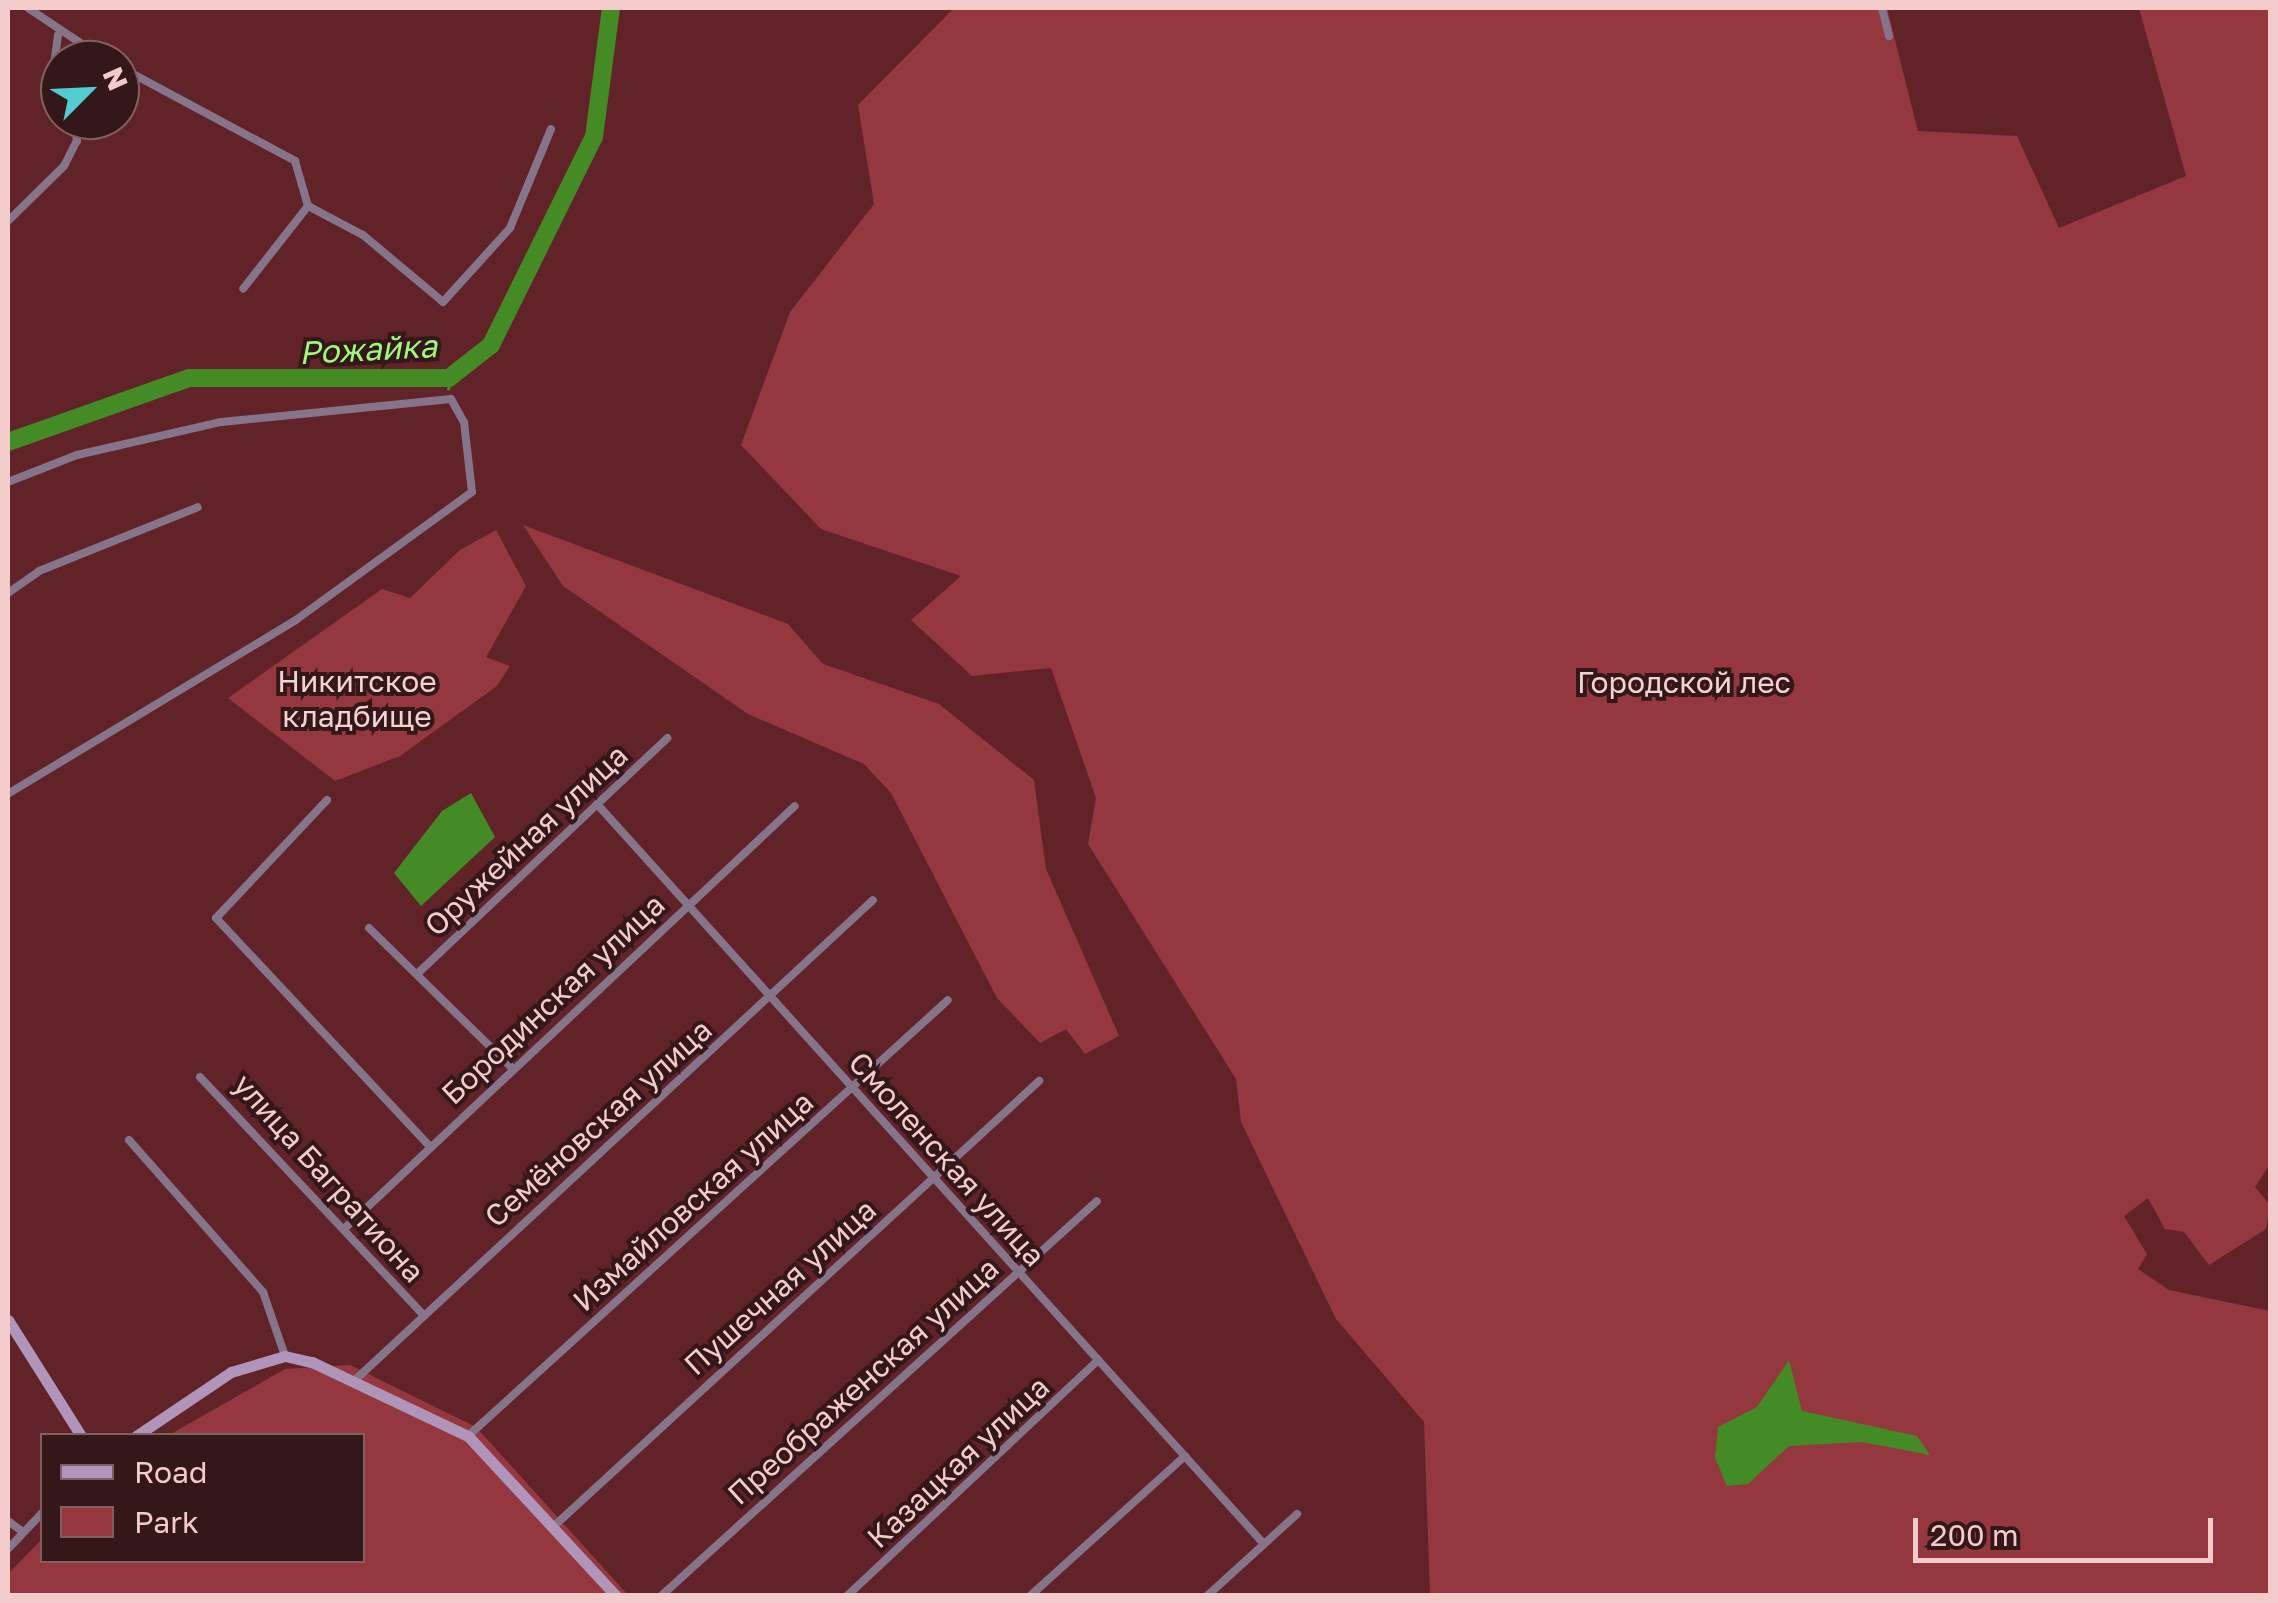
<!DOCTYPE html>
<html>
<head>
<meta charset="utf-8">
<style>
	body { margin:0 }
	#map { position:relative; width:2278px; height:1603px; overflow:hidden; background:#612228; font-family:"Golos Text",sans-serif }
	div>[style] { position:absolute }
	.green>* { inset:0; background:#94373f }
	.water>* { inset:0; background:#448a25 }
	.stream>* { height:2.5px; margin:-1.25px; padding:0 1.25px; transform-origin:1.25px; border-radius:1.25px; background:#448a25 }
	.river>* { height:18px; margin:-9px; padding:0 9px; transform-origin:9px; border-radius:9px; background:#448a25 }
	.street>* { height:8px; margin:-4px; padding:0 4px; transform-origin:4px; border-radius:4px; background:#86748b }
	.secondary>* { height:11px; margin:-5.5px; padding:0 5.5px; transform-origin:5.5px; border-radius:5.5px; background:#b094b9 }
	span { translate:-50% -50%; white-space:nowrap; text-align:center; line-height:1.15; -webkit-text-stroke:8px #341719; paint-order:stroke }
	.park-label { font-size:30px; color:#f3d2d2 }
	.street-label { font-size:30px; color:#f3cbcb }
	.water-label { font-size:32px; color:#9df87b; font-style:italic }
	.frame { position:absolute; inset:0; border:10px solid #f3cbcb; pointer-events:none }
	.legend { position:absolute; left:40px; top:1433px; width:325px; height:130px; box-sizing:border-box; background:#341719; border:2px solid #805f60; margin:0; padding:12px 18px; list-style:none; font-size:30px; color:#f3cbcb }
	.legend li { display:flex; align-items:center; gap:20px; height:50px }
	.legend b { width:50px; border:2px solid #805f60 }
	.north { position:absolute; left:40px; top:40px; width:100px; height:100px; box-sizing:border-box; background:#341719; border:2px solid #805f60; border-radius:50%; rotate:66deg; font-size:28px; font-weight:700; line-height:40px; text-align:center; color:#f3cbcb }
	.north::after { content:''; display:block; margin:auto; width:35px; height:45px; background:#52ccd0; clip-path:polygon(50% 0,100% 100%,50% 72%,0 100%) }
	.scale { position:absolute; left:1913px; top:1518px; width:300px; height:45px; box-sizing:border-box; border:5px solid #f3cbcb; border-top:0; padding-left:12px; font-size:30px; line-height:35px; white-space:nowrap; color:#f3cbcb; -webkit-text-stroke:8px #341719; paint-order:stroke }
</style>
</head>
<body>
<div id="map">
	<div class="green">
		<i style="clip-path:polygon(954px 8px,1887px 8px,1918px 131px,2017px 136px,2059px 228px,2186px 176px,2139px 8px,2270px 8px,2270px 1164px,2255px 1187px,2270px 1205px,2266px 1229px,2209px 1265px,2184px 1232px,2165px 1229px,2148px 1198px,2124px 1216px,2147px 1254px,2138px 1269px,2169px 1290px,2270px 1311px,2270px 1595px,1430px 1595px,1424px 1422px,1336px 1319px,1241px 1122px,1236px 1079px,1088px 844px,1096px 798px,1051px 668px,972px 676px,911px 620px,961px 576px,821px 529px,741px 445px,790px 312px,874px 204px,858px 105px)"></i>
		<i style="clip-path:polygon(523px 525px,788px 624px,823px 664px,939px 704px,1034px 780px,1046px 869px,1119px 1036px,1085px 1054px,1066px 1029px,1040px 1043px,997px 998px,891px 793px,864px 764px,748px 714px,563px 586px)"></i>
		<i style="clip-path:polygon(496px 530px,526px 586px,486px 657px,510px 666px,497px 686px,400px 756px,335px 781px,228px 698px,382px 589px,410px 598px,460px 550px)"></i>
		<i style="clip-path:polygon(350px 1365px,476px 1427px,628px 1595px,8px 1596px,8px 1574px,42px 1539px,42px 1560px,362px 1560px,362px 1436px,169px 1435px,285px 1369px)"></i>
	</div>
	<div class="water">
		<i style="clip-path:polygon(471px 793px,495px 837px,421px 906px,394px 873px,442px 811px)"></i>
		<i style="clip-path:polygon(1789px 1360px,1802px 1411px,1917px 1436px,1930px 1455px,1862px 1442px,1789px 1446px,1748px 1484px,1727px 1486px,1715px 1458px,1718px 1427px,1757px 1407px)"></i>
	</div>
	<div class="stream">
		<i style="left:448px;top:389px;width:11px;rotate:-85deg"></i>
	</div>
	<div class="river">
		<i style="left:8px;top:442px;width:192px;rotate:-19.5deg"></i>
		<i style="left:189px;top:378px;width:260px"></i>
		<i style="left:449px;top:378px;width:53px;rotate:-38.2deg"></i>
		<i style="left:491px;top:345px;width:232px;rotate:-63.7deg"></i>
		<i style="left:594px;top:137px;width:130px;rotate:-82.5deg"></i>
	</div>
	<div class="street">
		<i style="left:28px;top:8px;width:94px;rotate:33.7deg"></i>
		<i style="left:1882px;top:8px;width:29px;rotate:76deg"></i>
		<i style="left:58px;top:35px;width:45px;rotate:97.6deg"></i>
		<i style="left:52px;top:80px;width:22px;rotate:68deg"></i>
		<i style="left:120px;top:67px;width:199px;rotate:28.2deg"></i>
		<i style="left:295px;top:161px;width:47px;rotate:73.9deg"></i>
		<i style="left:308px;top:206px;width:105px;rotate:128.1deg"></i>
		<i style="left:308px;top:206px;width:62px;rotate:27.8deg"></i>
		<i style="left:363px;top:235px;width:104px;rotate:39.9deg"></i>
		<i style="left:443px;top:302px;width:100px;rotate:-47.8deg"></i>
		<i style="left:510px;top:228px;width:107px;rotate:-67.5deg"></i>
		<i style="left:8px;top:221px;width:78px;rotate:-44.5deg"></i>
		<i style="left:64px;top:166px;width:28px;rotate:-63deg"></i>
		<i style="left:77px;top:141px;width:21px;rotate:-98deg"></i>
		<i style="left:8px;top:482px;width:74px;rotate:-21.4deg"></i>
		<i style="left:77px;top:455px;width:148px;rotate:-12.9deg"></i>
		<i style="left:221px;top:422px;width:231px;rotate:-5.7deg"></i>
		<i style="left:451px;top:399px;width:26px;rotate:61deg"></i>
		<i style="left:464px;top:422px;width:70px;rotate:83.5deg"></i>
		<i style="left:472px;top:492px;width:218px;rotate:144deg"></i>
		<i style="left:296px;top:620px;width:336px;rotate:148.9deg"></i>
		<i style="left:8px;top:593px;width:38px;rotate:-35deg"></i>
		<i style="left:39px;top:571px;width:171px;rotate:-21.9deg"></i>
		<i style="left:327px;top:800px;width:162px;rotate:133.2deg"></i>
		<i style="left:216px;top:918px;width:312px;rotate:46.9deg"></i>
		<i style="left:597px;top:804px;width:996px;rotate:47.97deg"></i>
		<i style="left:369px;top:928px;width:200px;rotate:44.4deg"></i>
		<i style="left:417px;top:974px;width:344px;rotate:-43.3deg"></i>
		<i style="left:200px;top:1077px;width:324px;rotate:46.8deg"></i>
		<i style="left:129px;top:1140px;width:203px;rotate:48.6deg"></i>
		<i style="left:263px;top:1292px;width:68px;rotate:71deg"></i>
		<i style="left:344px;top:1229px;width:618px;rotate:-43.17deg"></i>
		<i style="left:355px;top:1380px;width:706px;rotate:-42.82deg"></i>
		<i style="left:468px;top:1436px;width:648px;rotate:-42.25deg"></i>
		<i style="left:8px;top:1521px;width:17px;rotate:36deg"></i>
		<i style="left:553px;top:1527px;width:660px;rotate:-42.54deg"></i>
		<i style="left:8px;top:1549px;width:50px;rotate:-46.6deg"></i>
		<i style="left:661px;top:1596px;width:588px;rotate:-42.18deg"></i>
		<i style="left:847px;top:1596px;width:345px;rotate:-43.2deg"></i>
		<i style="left:1030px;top:1596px;width:209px;rotate:-42.1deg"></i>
		<i style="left:1207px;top:1596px;width:122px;rotate:-42.3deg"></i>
	</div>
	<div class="secondary">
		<i style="left:8px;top:1320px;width:137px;rotate:57.8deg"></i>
		<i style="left:136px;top:1436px;width:115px;rotate:-34deg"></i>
		<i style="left:231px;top:1372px;width:56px;rotate:-16.5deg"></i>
		<i style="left:285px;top:1356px;width:28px;rotate:13deg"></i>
		<i style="left:312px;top:1362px;width:173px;rotate:25.4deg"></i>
		<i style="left:468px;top:1436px;width:218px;rotate:47.2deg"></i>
	</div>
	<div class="park-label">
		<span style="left:357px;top:698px">Никитское<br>кладбище</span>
		<span style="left:1684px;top:682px">Городской лес</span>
	</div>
	<div class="street-label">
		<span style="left:526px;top:840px;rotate:-43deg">Оружейная улица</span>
		<span style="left:553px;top:999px;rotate:-43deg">Бородинская улица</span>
		<span style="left:598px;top:1123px;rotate:-42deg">Семёновская улица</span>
		<span style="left:947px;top:1159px;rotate:48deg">Смоленская улица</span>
		<span style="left:329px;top:1178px;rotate:48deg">улица Багратиона</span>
		<span style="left:693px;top:1201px;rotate:-42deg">Измайловская улица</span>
		<span style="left:780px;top:1287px;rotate:-42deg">Пушечная улица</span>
		<span style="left:863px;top:1381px;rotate:-42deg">Преображенская улица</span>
		<span style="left:958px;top:1462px;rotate:-43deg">Казацкая улица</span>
	</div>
	<div class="water-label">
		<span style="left:368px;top:349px;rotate:-3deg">Рожайка</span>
	</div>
	<div class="frame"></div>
	<ul class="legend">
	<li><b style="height:12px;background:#b094b9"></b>Road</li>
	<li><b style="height:28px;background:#94373f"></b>Park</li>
	</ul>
	<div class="north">N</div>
	<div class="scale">200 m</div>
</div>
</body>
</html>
